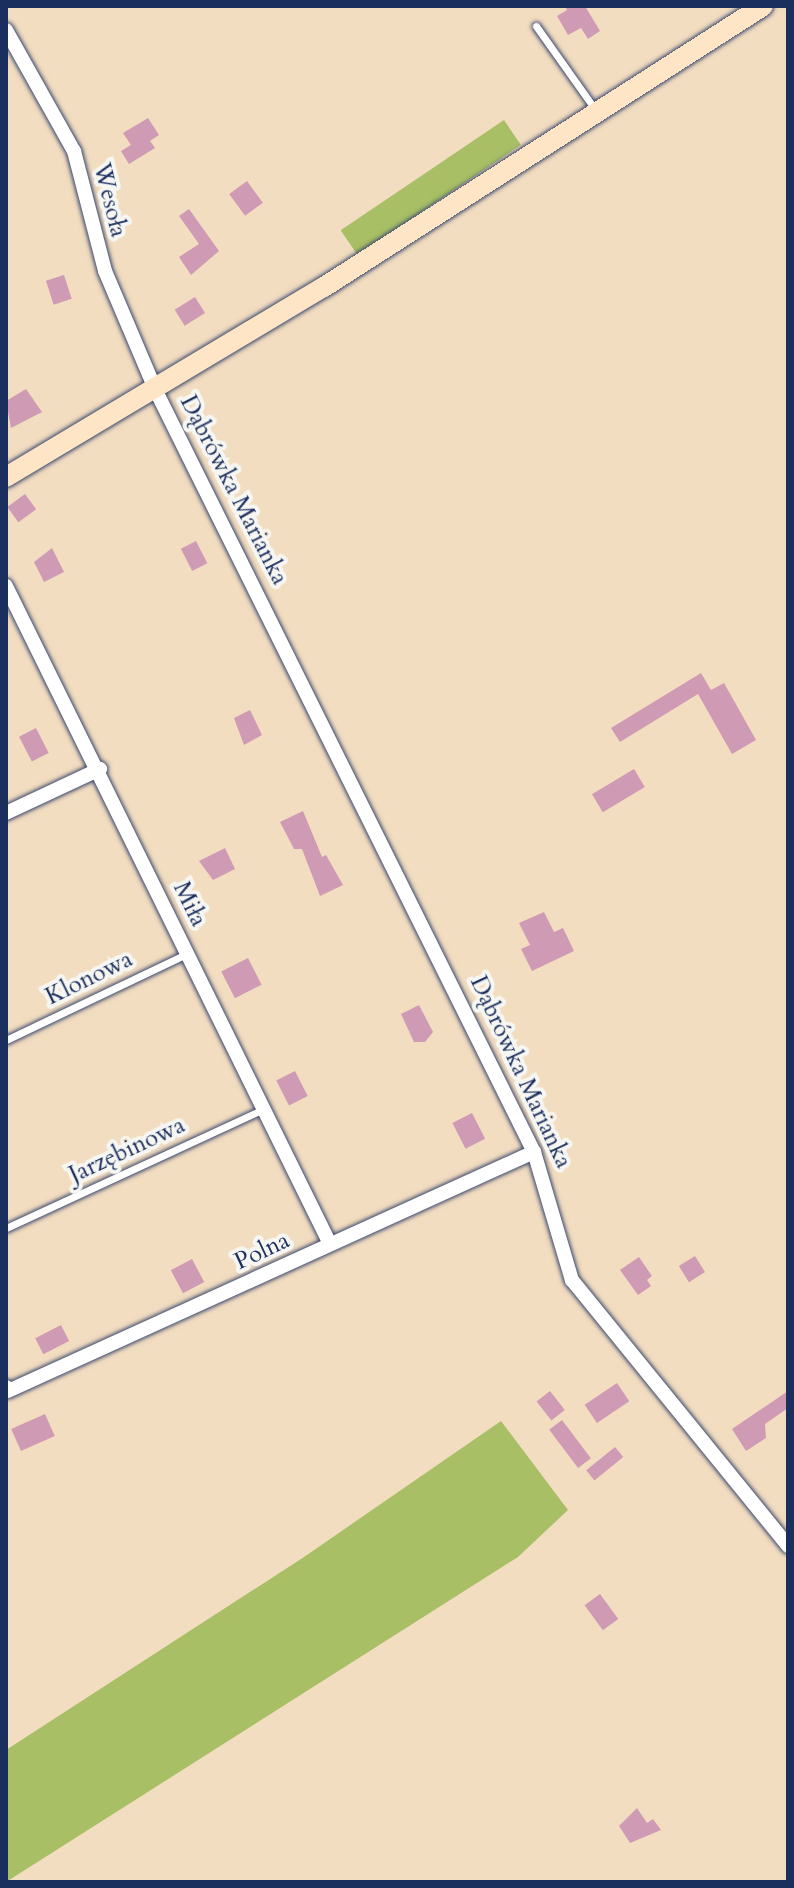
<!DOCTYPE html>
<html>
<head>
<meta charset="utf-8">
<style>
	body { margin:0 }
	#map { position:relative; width:794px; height:1888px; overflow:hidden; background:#f3ddc1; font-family:Cardo,serif }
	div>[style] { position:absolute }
	.green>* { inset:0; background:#a8bf65; transform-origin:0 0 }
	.building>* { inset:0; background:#cf9ab4; transform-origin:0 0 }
	.roads { filter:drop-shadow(0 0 2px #3b496d) drop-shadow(0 0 2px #3b496d) }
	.lane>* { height:7px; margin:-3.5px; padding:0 3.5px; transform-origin:3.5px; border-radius:3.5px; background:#fff }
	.street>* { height:14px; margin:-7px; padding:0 7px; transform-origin:7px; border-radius:7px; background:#fff }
	.secondary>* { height:20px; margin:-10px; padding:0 10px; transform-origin:10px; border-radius:10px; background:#fde5c5 }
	span { translate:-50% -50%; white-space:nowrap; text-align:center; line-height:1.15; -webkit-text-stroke:8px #f6f6f2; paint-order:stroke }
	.street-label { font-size:24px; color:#1b2f5e }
	.frame { position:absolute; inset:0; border:8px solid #1b2f5e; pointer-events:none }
</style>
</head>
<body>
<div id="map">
	<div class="green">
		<i style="left:504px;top:120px;width:30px;height:197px;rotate:56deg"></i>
		<i style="clip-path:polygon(501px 1421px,568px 1510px,518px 1557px,6px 1882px,6px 1750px,304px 1557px)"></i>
	</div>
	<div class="building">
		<i style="clip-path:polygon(565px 6px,585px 6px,600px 31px,588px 39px,581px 28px,568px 35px,557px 16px,567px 10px)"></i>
		<i style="clip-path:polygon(148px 118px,159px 135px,150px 141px,155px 148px,129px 164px,121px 151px,131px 145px,123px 133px)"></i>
		<i style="left:247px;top:181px;width:27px;height:22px;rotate:54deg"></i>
		<i style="clip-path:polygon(189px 209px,219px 251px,191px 275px,179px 257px,199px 244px,179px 216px)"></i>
		<i style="left:64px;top:275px;width:25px;height:19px;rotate:72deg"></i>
		<i style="left:195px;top:297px;width:19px;height:24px;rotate:58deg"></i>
		<i style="clip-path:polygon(26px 389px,42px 412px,11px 428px,6px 401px)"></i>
		<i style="left:25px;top:494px;width:19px;height:22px;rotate:54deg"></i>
		<i style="left:196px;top:541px;width:25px;height:17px;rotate:63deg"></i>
		<i style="clip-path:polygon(52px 548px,64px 572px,44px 582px,34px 562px)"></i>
		<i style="clip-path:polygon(701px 673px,711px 690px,724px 683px,756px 740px,732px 754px,698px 694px,620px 742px,611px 728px)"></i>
		<i style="clip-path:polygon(250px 710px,262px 735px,244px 745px,234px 718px)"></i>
		<i style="left:36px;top:728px;width:28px;height:19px;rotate:63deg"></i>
		<i style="left:634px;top:769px;width:21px;height:49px;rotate:59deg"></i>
		<i style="clip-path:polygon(303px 811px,322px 857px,326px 855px,343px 885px,320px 896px,302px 849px,294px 849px,280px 822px)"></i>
		<i style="clip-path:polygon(225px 848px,235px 869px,213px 880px,199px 861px)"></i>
		<i style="clip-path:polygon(544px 912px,554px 932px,563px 928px,574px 951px,532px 971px,521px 949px,530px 945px,519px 923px)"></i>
		<i style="left:248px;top:958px;width:30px;height:30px;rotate:63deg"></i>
		<i style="clip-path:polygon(419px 1005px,433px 1032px,425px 1042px,414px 1042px,401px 1014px)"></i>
		<i style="left:295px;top:1071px;width:28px;height:21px;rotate:63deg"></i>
		<i style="left:472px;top:1113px;width:29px;height:22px;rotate:63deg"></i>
		<i style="left:695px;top:1256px;width:19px;height:19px;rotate:58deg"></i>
		<i style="clip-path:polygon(639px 1257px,652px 1276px,647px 1280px,651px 1286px,638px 1295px,620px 1270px)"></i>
		<i style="left:192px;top:1259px;width:26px;height:24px;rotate:62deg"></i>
		<i style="left:61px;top:1325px;width:18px;height:29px;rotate:63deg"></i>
		<i style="left:617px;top:1383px;width:22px;height:39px;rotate:56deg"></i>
		<i style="left:550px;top:1391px;width:24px;height:17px;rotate:52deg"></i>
		<i style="clip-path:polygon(788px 1391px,788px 1408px,765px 1424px,766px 1438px,746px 1451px,732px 1429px)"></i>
		<i style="left:45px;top:1414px;width:24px;height:37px;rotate:66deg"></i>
		<i style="left:562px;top:1420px;width:48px;height:16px;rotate:53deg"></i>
		<i style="left:615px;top:1447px;width:13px;height:37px;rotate:51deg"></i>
		<i style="left:600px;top:1594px;width:31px;height:19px;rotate:54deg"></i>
		<i style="clip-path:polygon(637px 1808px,647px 1823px,653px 1819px,661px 1830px,630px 1843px,619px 1826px)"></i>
	</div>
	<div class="roads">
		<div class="lane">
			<i style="left:536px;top:26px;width:105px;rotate:54.7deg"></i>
			<i style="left:6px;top:1040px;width:202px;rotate:-25.5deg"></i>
			<i style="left:6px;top:1228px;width:283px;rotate:-24.8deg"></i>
		</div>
		<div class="street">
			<i style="left:6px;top:30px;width:139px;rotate:60.7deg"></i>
			<i style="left:74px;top:151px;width:124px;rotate:75.5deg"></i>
			<i style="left:105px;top:271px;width:128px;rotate:67deg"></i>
			<i style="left:155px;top:389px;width:852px;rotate:63.59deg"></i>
			<i style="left:534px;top:1152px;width:134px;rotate:73.5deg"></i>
			<i style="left:572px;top:1280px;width:343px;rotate:50.9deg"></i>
			<i style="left:6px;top:586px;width:733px;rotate:63.78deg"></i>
			<i style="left:6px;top:813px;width:104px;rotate:-25.1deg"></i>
			<i style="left:6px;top:1387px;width:4px;rotate:63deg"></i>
			<i style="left:8px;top:1391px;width:578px;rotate:-24.44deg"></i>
		</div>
		<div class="secondary">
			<i style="left:6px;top:477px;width:370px;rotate:-30.9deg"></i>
			<i style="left:324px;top:287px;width:521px;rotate:-32.62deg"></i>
		</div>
	</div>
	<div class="street-label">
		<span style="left:110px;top:200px;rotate:76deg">Wesoła</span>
		<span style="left:234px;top:490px;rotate:63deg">Dąbrówka Marianka</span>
		<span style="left:190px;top:904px;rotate:64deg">Miła</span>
		<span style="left:89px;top:978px;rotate:-26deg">Klonowa</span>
		<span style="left:521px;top:1072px;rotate:65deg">Dąbrówka Marianka</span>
		<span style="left:127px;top:1150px;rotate:-25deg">Jarzębinowa</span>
		<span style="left:262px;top:1251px;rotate:-25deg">Polna</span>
	</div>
	<div class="frame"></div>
</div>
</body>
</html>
